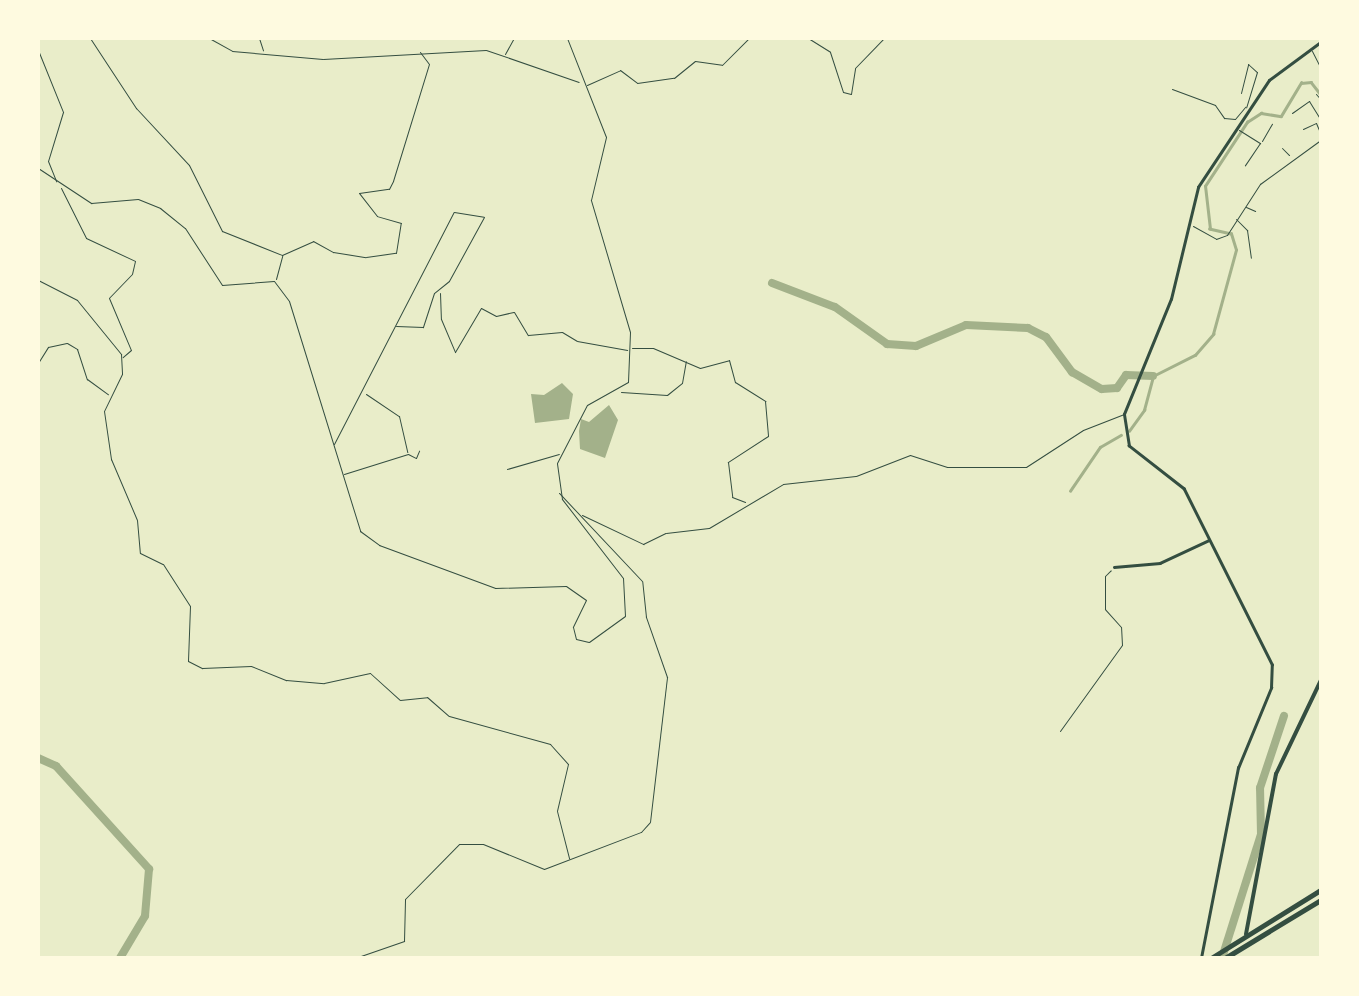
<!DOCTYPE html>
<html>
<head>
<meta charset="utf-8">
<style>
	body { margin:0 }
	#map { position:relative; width:1359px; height:996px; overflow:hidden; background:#e9edc9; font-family:"DejaVu Sans",sans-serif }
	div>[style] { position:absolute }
	.water>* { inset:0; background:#a3b18a }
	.stream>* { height:2.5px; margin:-1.25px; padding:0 1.25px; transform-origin:1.25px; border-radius:1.25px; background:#a3b18a }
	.river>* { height:8px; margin:-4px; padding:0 4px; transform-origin:4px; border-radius:4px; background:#a3b18a }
	.minor>* { height:1px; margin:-0.5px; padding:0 0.5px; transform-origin:0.5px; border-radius:0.5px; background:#344e41 }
	.tertiary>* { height:2.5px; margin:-1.25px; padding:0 1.25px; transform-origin:1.25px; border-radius:1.25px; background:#344e41 }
	.trunk>* { height:4px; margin:-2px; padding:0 2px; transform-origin:2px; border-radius:2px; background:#344e41 }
	.motorway>* { height:5px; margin:-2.5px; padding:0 2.5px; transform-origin:2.5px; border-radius:2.5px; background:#344e41 }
	span { translate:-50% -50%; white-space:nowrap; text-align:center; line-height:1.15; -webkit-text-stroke:9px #fefae0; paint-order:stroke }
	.frame { position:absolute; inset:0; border:40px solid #fefae0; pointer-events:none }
</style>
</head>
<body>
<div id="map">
	<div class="water">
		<i style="clip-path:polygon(562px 383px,573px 394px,569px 419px,535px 423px,531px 394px,544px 395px)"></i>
		<i style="clip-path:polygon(609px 405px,618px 420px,605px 458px,580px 449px,579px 431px,581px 419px,589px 422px)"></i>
	</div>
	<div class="stream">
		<i style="left:1129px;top:431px;width:26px;rotate:-54deg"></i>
		<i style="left:1144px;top:410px;width:35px;rotate:-75deg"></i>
		<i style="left:1153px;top:376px;width:47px;rotate:-26.6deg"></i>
		<i style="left:1195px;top:355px;width:28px;rotate:-49deg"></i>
		<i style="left:1213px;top:334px;width:87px;rotate:-74.7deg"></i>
		<i style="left:1236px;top:250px;width:17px;rotate:-107deg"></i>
		<i style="left:1231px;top:234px;width:22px;rotate:-167deg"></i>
		<i style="left:1210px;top:229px;width:43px;rotate:-96.6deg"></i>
		<i style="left:1205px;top:186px;width:77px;rotate:-56.7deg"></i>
		<i style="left:1247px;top:122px;width:17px;rotate:-33deg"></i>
		<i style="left:1261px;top:113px;width:20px;rotate:9deg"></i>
		<i style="left:1281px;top:116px;width:39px;rotate:-59deg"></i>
		<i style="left:1301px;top:83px;width:10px;rotate:-6deg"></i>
		<i style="left:1311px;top:82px;width:18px;rotate:52deg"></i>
		<i style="left:1070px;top:491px;width:53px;rotate:-55.7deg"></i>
		<i style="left:1100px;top:447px;width:24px;rotate:-30deg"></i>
	</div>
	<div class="river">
		<i style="left:772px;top:283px;width:67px;rotate:20.9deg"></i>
		<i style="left:835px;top:307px;width:64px;rotate:35.4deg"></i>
		<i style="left:887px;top:344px;width:29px;rotate:4deg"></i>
		<i style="left:916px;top:346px;width:54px;rotate:-22.8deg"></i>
		<i style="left:966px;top:325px;width:62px;rotate:2.8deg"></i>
		<i style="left:1028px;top:328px;width:20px;rotate:27deg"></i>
		<i style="left:1046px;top:337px;width:44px;rotate:53.4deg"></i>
		<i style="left:1072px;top:372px;width:34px;rotate:30deg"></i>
		<i style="left:1102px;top:389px;width:15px;rotate:-4deg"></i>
		<i style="left:1117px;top:388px;width:16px;rotate:-55deg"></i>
		<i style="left:1126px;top:375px;width:27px;rotate:2deg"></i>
		<i style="left:38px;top:758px;width:20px;rotate:24deg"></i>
		<i style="left:56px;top:766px;width:139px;rotate:47.9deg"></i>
		<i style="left:149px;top:869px;width:47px;rotate:94.9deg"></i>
		<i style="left:145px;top:916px;width:49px;rotate:120.8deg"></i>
		<i style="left:1222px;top:958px;width:130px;rotate:-72.5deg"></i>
		<i style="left:1261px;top:834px;width:46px;rotate:-91.2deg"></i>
		<i style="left:1260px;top:788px;width:76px;rotate:-71.6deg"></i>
	</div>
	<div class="minor">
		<i style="left:90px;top:38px;width:84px;rotate:56.7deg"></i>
		<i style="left:136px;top:108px;width:78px;rotate:47.1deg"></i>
		<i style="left:189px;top:165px;width:74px;rotate:63.4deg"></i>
		<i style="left:222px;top:231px;width:65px;rotate:21.8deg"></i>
		<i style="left:282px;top:255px;width:34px;rotate:-24deg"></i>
		<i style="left:313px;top:241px;width:23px;rotate:29deg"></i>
		<i style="left:333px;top:252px;width:33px;rotate:9deg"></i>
		<i style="left:366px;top:257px;width:30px;rotate:-8deg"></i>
		<i style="left:396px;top:253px;width:30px;rotate:-81deg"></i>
		<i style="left:401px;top:223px;width:25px;rotate:-164deg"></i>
		<i style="left:377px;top:216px;width:29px;rotate:-128deg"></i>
		<i style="left:359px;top:193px;width:30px;rotate:-8deg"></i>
		<i style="left:389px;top:189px;width:9px;rotate:-63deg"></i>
		<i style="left:393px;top:181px;width:122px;rotate:-72.9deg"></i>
		<i style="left:429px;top:64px;width:15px;rotate:-127deg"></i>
		<i style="left:209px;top:38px;width:26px;rotate:29deg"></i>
		<i style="left:232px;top:51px;width:91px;rotate:5deg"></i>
		<i style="left:323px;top:59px;width:163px;rotate:-3.2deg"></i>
		<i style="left:486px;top:50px;width:98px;rotate:19deg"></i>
		<i style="left:259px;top:38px;width:13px;rotate:72deg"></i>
		<i style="left:808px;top:38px;width:26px;rotate:32deg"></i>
		<i style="left:830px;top:52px;width:42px;rotate:72deg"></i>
		<i style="left:843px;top:92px;width:8px;rotate:14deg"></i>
		<i style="left:851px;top:94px;width:26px;rotate:-81deg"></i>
		<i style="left:855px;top:68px;width:42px;rotate:-46deg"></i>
		<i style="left:38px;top:50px;width:67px;rotate:68deg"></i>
		<i style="left:63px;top:112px;width:51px;rotate:107deg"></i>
		<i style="left:48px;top:161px;width:22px;rotate:68deg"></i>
		<i style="left:1312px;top:51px;width:22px;rotate:63deg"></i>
		<i style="left:505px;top:54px;width:18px;rotate:-61deg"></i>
		<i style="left:587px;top:85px;width:36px;rotate:-24deg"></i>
		<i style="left:620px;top:70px;width:21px;rotate:37deg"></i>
		<i style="left:637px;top:83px;width:37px;rotate:-8deg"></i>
		<i style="left:674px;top:78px;width:27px;rotate:-39deg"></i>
		<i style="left:695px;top:61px;width:27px;rotate:8deg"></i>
		<i style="left:722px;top:65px;width:38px;rotate:-45deg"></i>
		<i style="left:1172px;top:89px;width:46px;rotate:20.4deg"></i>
		<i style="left:1215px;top:105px;width:16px;rotate:55deg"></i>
		<i style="left:1224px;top:118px;width:11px;rotate:5deg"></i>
		<i style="left:1235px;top:119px;width:16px;rotate:-50deg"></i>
		<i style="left:1241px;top:93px;width:30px;rotate:-76deg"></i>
		<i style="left:1248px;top:64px;width:12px;rotate:42deg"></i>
		<i style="left:1257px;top:72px;width:37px;rotate:107deg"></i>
		<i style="left:1316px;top:94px;width:9px;rotate:49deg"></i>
		<i style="left:1292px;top:113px;width:21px;rotate:-35deg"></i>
		<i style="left:1309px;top:101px;width:22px;rotate:58deg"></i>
		<i style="left:1303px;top:129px;width:14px;rotate:-25deg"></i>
		<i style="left:1316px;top:123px;width:15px;rotate:67deg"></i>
		<i style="left:1239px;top:130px;width:25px;rotate:32deg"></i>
		<i style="left:1260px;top:143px;width:27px;rotate:124deg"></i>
		<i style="left:1262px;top:141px;width:20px;rotate:-60deg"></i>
		<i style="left:1282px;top:148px;width:10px;rotate:45deg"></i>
		<i style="left:38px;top:168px;width:64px;rotate:33.4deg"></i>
		<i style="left:91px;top:203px;width:47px;rotate:-4.9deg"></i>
		<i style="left:138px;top:199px;width:24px;rotate:22deg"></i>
		<i style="left:160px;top:208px;width:32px;rotate:39deg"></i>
		<i style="left:185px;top:228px;width:68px;rotate:57deg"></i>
		<i style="left:222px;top:285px;width:52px;rotate:-4.4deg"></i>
		<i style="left:274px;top:281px;width:25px;rotate:53deg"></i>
		<i style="left:289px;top:301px;width:241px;rotate:72.8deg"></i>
		<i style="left:360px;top:531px;width:24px;rotate:36deg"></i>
		<i style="left:379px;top:545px;width:124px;rotate:20.3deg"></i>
		<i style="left:495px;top:588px;width:71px;rotate:-1.6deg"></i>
		<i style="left:566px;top:586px;width:24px;rotate:35deg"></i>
		<i style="left:586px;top:600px;width:30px;rotate:116deg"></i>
		<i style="left:573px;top:627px;width:12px;rotate:76deg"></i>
		<i style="left:576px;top:639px;width:13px;rotate:13deg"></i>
		<i style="left:589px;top:642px;width:44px;rotate:-35.8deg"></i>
		<i style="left:625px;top:616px;width:38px;rotate:-93deg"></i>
		<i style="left:623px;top:578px;width:100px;rotate:-127.7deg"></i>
		<i style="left:562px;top:499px;width:36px;rotate:-98deg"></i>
		<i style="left:557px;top:463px;width:65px;rotate:-62.7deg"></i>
		<i style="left:587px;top:405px;width:47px;rotate:-29.3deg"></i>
		<i style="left:628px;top:382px;width:50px;rotate:-87.7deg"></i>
		<i style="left:630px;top:332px;width:138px;rotate:-106.5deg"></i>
		<i style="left:591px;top:200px;width:65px;rotate:-76.6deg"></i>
		<i style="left:606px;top:137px;width:106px;rotate:-111.5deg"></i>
		<i style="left:61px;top:188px;width:56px;rotate:63.4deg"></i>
		<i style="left:86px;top:238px;width:54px;rotate:25.1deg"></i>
		<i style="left:135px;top:261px;width:13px;rotate:103deg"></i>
		<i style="left:132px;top:274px;width:33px;rotate:134deg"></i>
		<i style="left:109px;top:298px;width:56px;rotate:67.1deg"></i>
		<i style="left:131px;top:350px;width:11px;rotate:139deg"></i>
		<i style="left:1246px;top:207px;width:10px;rotate:24deg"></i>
		<i style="left:1236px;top:219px;width:16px;rotate:45deg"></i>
		<i style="left:1247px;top:230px;width:28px;rotate:82deg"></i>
		<i style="left:1193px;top:226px;width:26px;rotate:29deg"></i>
		<i style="left:1216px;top:239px;width:12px;rotate:-20deg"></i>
		<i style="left:1227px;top:235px;width:61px;rotate:-57.1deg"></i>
		<i style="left:1260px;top:184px;width:77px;rotate:-36deg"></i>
		<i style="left:276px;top:279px;width:24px;rotate:-75deg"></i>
		<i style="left:38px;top:280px;width:44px;rotate:27.1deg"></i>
		<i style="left:77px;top:300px;width:70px;rotate:50.8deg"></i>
		<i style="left:121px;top:354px;width:20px;rotate:87deg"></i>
		<i style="left:122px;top:374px;width:41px;rotate:115.9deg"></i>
		<i style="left:104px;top:411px;width:49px;rotate:81.7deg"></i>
		<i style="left:111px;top:459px;width:66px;rotate:66.9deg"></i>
		<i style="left:137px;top:520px;width:33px;rotate:85deg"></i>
		<i style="left:140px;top:553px;width:25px;rotate:26deg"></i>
		<i style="left:163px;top:564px;width:50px;rotate:57.3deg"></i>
		<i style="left:190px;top:606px;width:55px;rotate:92.1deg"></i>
		<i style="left:188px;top:661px;width:16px;rotate:27deg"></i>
		<i style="left:202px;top:668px;width:49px;rotate:-2.3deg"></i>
		<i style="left:251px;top:666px;width:38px;rotate:22deg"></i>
		<i style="left:286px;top:680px;width:38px;rotate:5deg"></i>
		<i style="left:324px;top:683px;width:47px;rotate:-12.3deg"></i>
		<i style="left:370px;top:673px;width:40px;rotate:42deg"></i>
		<i style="left:400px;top:700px;width:27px;rotate:-6deg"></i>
		<i style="left:427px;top:697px;width:29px;rotate:41deg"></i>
		<i style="left:449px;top:716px;width:105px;rotate:15.5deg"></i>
		<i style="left:550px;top:744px;width:27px;rotate:48deg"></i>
		<i style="left:568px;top:764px;width:48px;rotate:103.2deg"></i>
		<i style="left:557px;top:811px;width:49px;rotate:75.7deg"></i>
		<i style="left:440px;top:293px;width:26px;rotate:88deg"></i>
		<i style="left:441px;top:319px;width:36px;rotate:67deg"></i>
		<i style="left:455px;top:352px;width:51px;rotate:-59.4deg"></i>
		<i style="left:481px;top:308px;width:17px;rotate:28deg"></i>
		<i style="left:496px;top:316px;width:18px;rotate:-13deg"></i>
		<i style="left:514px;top:312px;width:27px;rotate:59deg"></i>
		<i style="left:528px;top:335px;width:34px;rotate:-5deg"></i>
		<i style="left:562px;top:332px;width:17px;rotate:31deg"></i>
		<i style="left:577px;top:341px;width:51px;rotate:10.2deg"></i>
		<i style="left:632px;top:348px;width:21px"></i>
		<i style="left:653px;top:348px;width:51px;rotate:23.1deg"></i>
		<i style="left:700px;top:368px;width:30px;rotate:-15deg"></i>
		<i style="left:729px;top:360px;width:23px;rotate:75deg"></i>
		<i style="left:735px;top:382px;width:36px;rotate:32deg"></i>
		<i style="left:765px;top:401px;width:35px;rotate:85deg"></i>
		<i style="left:768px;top:436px;width:48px;rotate:147deg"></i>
		<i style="left:728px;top:462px;width:35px;rotate:83deg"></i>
		<i style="left:732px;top:497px;width:14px;rotate:21deg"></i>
		<i style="left:38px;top:363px;width:19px;rotate:-58deg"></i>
		<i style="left:48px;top:347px;width:19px;rotate:-12deg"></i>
		<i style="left:67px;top:343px;width:12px;rotate:31deg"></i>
		<i style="left:77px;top:349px;width:32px;rotate:72deg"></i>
		<i style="left:87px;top:379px;width:26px;rotate:36deg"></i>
		<i style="left:621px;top:392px;width:46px;rotate:3.7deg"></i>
		<i style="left:667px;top:395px;width:19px;rotate:-39deg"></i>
		<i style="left:682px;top:383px;width:22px;rotate:-80deg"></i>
		<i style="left:366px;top:394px;width:40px;rotate:34deg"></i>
		<i style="left:399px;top:416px;width:37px;rotate:77deg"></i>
		<i style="left:334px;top:444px;width:261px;rotate:-62.7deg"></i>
		<i style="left:454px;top:212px;width:30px;rotate:9deg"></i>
		<i style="left:484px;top:217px;width:73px;rotate:118.7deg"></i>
		<i style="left:449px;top:281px;width:19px;rotate:141deg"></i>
		<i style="left:434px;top:293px;width:36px;rotate:108deg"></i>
		<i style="left:423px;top:327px;width:27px;rotate:-178deg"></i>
		<i style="left:507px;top:469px;width:54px;rotate:-16.1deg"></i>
		<i style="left:344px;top:474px;width:67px;rotate:-17.4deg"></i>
		<i style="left:408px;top:454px;width:9px;rotate:27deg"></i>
		<i style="left:416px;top:458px;width:8px;rotate:-67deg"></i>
		<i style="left:582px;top:515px;width:68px;rotate:25.4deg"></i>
		<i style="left:643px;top:544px;width:25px;rotate:-26deg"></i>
		<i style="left:666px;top:533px;width:43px;rotate:-6.6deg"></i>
		<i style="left:709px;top:528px;width:86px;rotate:-30.7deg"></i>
		<i style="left:783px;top:484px;width:73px;rotate:-6.3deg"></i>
		<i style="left:856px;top:476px;width:58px;rotate:-21.3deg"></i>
		<i style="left:910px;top:455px;width:39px;rotate:18deg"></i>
		<i style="left:947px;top:467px;width:79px"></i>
		<i style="left:1026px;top:467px;width:68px;rotate:-33deg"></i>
		<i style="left:1083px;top:430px;width:44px;rotate:-21.3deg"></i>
		<i style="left:1060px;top:731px;width:106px;rotate:-54.2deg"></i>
		<i style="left:1122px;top:645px;width:18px;rotate:-93deg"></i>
		<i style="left:1121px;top:627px;width:24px;rotate:-132deg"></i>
		<i style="left:1105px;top:609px;width:33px;rotate:-90deg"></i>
		<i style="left:1105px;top:576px;width:8px;rotate:-45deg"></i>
		<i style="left:355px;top:958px;width:52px;rotate:-19.1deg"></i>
		<i style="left:404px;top:941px;width:42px;rotate:-88.6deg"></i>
		<i style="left:405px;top:899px;width:77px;rotate:-45.5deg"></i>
		<i style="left:459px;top:844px;width:24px"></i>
		<i style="left:483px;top:844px;width:66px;rotate:22.3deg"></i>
		<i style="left:544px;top:869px;width:104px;rotate:-20.9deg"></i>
		<i style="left:641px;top:832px;width:13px;rotate:-48deg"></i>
		<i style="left:650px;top:822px;width:146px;rotate:-83.3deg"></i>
		<i style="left:667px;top:677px;width:64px;rotate:-109.3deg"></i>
		<i style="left:646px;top:617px;width:36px;rotate:-96deg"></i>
		<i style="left:642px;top:581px;width:121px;rotate:-133.3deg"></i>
	</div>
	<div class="tertiary">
		<i style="left:1114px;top:567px;width:46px;rotate:-5deg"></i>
		<i style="left:1160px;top:563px;width:54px;rotate:-25.1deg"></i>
		<i style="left:1201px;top:958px;width:194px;rotate:-79deg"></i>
		<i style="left:1238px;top:768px;width:87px;rotate:-67.6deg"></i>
		<i style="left:1271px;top:688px;width:23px;rotate:-88deg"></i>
		<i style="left:1272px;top:665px;width:197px;rotate:-116.6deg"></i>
		<i style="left:1184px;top:489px;width:70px;rotate:-142deg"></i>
		<i style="left:1129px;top:446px;width:32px;rotate:-99deg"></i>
		<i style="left:1124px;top:414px;width:124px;rotate:-67.8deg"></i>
		<i style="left:1171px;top:299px;width:115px;rotate:-76.4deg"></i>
		<i style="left:1198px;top:187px;width:128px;rotate:-56.4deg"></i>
		<i style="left:1269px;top:80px;width:66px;rotate:-36.3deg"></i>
	</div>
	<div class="trunk">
		<i style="left:1246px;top:934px;width:163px;rotate:-79.4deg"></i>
		<i style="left:1276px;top:774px;width:106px;rotate:-64.4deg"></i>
	</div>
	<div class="motorway">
		<i style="left:1211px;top:958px;width:131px;rotate:-31.9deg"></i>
		<i style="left:1225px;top:958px;width:114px;rotate:-31.3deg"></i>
	</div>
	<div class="frame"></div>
</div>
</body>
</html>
